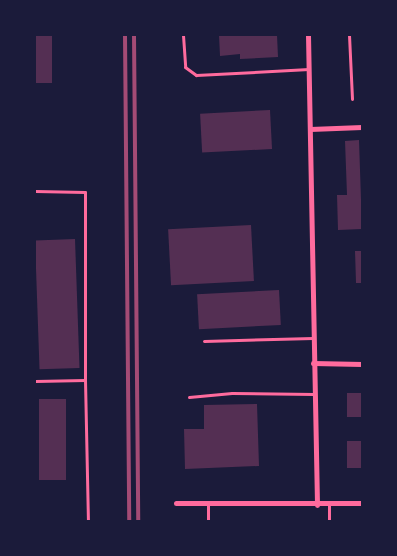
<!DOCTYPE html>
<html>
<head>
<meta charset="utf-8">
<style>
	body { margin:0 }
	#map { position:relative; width:397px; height:556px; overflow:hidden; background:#1b1b3a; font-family:"Fira Sans",sans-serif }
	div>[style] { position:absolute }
	.building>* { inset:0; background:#542f53; transform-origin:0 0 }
	.service>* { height:3px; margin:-1.5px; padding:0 1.5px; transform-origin:1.5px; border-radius:1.5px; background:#ff6b9d }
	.minor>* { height:5px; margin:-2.5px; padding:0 2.5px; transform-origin:2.5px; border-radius:2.5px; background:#ff6b9d }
	.rail>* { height:4px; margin:-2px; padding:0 2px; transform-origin:2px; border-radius:2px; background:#a44b75 }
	span { translate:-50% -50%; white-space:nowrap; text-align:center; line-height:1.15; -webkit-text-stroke:4px #1b1b3a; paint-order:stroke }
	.frame { position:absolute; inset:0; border:36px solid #1b1b3a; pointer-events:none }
</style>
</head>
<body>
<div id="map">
	<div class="building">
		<i style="left:35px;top:35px;width:17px;height:48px"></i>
		<i style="clip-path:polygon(219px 35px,277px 35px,278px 57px,240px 59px,240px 54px,220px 56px)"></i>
		<i style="left:270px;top:110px;width:39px;height:70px;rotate:87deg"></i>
		<i style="clip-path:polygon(359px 140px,362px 229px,338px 230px,337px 195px,347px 195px,345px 141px)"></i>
		<i style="left:251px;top:225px;width:56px;height:83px;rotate:87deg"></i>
		<i style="left:75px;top:239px;width:129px;height:40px;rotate:88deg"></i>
		<i style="clip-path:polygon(355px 251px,362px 251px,362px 283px,356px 283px)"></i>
		<i style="left:279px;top:290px;width:35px;height:82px;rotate:87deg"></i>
		<i style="left:347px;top:393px;width:15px;height:24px"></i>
		<i style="left:39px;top:399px;width:27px;height:81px"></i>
		<i style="clip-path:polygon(257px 404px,259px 466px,185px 469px,184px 429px,204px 429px,204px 405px)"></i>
		<i style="left:347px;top:441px;width:15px;height:27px"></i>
	</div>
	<div class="service">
		<i style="left:183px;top:35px;width:32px;rotate:86deg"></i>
		<i style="left:185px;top:67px;width:14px;rotate:36deg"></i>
		<i style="left:196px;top:75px;width:113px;rotate:-3deg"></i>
		<i style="left:349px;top:35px;width:64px;rotate:87.3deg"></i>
		<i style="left:35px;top:191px;width:50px;rotate:1.1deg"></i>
		<i style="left:85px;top:192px;width:188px;rotate:90deg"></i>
		<i style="left:85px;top:380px;width:50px;rotate:178.9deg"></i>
		<i style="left:204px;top:341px;width:109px;rotate:-1.6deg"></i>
		<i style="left:85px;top:380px;width:141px;rotate:88.8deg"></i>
		<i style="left:189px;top:397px;width:43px;rotate:-5.3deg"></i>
		<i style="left:232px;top:393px;width:82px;rotate:0.7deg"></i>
		<i style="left:208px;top:504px;width:17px;rotate:90deg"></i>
		<i style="left:329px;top:521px;width:16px;rotate:-90deg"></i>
	</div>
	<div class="minor">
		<i style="left:308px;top:35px;width:470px;rotate:88.9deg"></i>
		<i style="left:310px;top:129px;width:52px;rotate:-2.2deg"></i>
		<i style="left:313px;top:363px;width:49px;rotate:1.2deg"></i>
		<i style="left:176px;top:503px;width:186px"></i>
	</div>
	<div class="rail">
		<i style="left:125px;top:35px;width:486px;rotate:89.5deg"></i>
		<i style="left:134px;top:35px;width:486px;rotate:89.5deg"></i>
	</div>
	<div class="frame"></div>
</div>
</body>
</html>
